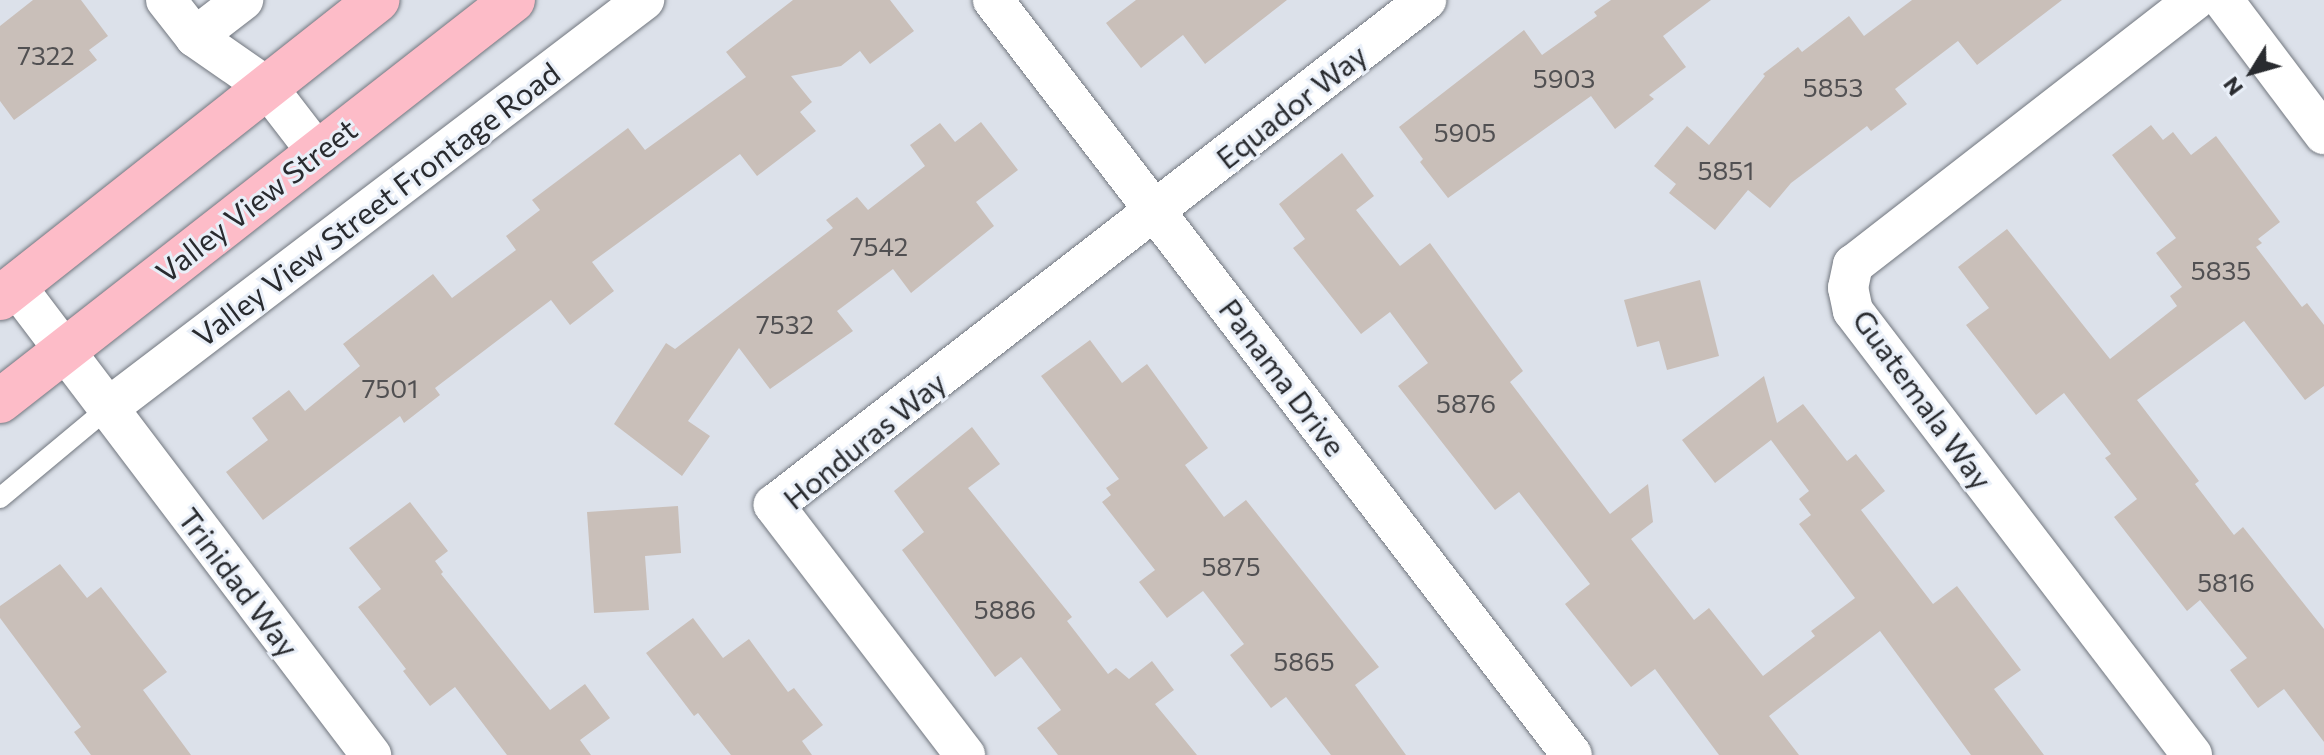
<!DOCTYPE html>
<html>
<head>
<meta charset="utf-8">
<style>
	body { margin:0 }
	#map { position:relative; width:2324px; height:755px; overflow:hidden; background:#dce1ea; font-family:Commissioner,sans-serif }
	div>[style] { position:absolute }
	.building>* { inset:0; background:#c9bfb9 }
	.roads { filter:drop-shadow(0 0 2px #72777f) drop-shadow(0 0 2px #72777f) }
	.service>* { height:20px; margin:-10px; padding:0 10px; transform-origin:10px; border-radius:10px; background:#fff }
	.minor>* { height:40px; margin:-20px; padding:0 20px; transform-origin:20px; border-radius:20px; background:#fff }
	.primary>* { height:44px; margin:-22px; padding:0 22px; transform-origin:22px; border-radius:22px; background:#fdbcc8 }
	span { translate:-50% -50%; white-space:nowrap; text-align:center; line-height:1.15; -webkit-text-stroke:6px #e9eff8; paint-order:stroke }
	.number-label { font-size:26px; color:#515052 }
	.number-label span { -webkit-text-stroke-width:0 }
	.street-label { font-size:30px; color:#292b2f }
	.north { position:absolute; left:2212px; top:32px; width:80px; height:80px; -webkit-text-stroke:6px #e9eff8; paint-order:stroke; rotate:233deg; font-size:22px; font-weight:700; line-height:32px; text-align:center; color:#292b2f }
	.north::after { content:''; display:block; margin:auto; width:28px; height:36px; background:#292b2f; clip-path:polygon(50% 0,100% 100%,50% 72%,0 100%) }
</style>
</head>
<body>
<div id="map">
	<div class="building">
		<i style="clip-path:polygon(33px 0,81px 0,108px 36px,89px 50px,97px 60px,14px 120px,0 101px,0 26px)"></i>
		<i style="clip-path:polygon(793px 0,890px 0,914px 31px,870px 64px,860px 51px,841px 66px,791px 76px,812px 102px,800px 112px,816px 131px,757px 176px,740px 154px,592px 262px,614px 291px,570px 325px,551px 300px,435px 388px,440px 395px,404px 423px,400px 416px,263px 520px,226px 472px,268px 440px,252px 418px,289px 390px,305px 411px,360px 366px,343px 344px,433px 274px,452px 298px,516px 250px,506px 236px,540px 210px,532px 200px,628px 128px,645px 150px,746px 77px,726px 52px)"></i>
		<i style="clip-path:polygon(1136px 0,1287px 0,1205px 64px,1183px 35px,1141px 68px,1106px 23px)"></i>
		<i style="clip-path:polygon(1611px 0,1711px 0,1663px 36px,1686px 67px,1649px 95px,1654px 99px,1615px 129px,1591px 96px,1448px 198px,1420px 162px,1423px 159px,1399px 127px,1524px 30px,1542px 55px,1597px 16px,1594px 12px)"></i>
		<i style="clip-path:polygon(1912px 0,2062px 0,1977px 65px,1958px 41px,1895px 89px,1907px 104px,1871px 131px,1867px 126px,1791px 183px,1770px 208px,1748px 190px,1715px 230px,1669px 193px,1676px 184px,1654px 166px,1687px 126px,1709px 145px,1765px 76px,1763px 74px,1798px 47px,1802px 52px,1849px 16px,1864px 36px)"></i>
		<i style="clip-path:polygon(981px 122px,1018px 170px,976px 202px,994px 226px,911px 293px,893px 269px,837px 311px,853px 331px,770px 389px,739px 348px,688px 421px,710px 436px,682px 476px,614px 424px,666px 343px,675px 349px,833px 228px,826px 220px,857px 197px,868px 210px,925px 166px,910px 145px,940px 123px,955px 142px)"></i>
		<i style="clip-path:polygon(2151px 125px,2163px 140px,2173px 132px,2191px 155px,2216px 136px,2280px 222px,2258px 239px,2262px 243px,2256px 247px,2302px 307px,2307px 303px,2324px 325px,2324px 386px,2305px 400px,2244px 321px,2137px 400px,2199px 481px,2195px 484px,2234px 535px,2243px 527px,2324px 629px,2324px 742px,2284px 689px,2258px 708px,2230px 670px,2247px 658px,2200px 600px,2187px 611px,2114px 517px,2137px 499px,2105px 458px,2111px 454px,2064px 393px,2036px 415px,1966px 325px,1989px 308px,1958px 267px,2007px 229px,2110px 359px,2177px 306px,2170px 296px,2182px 287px,2156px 253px,2176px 238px,2112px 155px)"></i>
		<i style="clip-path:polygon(1342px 153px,1374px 196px,1356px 210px,1400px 266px,1430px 243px,1523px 371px,1510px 382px,1610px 514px,1648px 484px,1653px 522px,1631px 539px,1694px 620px,1709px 608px,1763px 676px,1815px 636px,1811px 631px,1855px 598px,1799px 524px,1811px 515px,1799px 499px,1809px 491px,1771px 440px,1715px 483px,1682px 440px,1764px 376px,1777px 423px,1803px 404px,1847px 461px,1856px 454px,1885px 491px,1861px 510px,1933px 604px,1957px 586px,2021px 670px,1994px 689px,2044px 755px,1971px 755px,1880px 631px,1769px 716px,1799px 755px,1719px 755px,1655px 669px,1631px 687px,1565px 604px,1590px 584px,1519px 492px,1495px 510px,1398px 386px,1428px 363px,1390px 312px,1361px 334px,1293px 248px,1305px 239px,1279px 204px)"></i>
		<i style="clip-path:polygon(1700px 280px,1719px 356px,1667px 370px,1659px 341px,1637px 347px,1624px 300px)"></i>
		<i style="clip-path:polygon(1090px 340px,1122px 383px,1147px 364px,1208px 448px,1185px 465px,1224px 517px,1246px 500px,1379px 667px,1355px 685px,1406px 755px,1331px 755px,1286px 697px,1271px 708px,1230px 655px,1244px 644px,1203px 591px,1167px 618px,1139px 582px,1155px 570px,1102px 502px,1111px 495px,1106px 488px,1119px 479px,1041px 376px)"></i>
		<i style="clip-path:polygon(972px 427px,1000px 464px,968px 488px,1072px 617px,1067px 621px,1108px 674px,1116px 668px,1129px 679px,1152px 661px,1174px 690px,1155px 704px,1197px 755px,1058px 755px,1037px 728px,1061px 710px,1021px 657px,995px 677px,902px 550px,924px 532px,894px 491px)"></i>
		<i style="clip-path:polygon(410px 502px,448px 551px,435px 561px,443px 572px,441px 574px,550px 710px,585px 684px,610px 718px,580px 740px,591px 755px,507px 755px,455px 687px,430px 706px,403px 671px,406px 669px,358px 607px,381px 589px,349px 548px)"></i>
		<i style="clip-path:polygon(678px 506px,681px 553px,645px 556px,649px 610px,594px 613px,587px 512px)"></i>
		<i style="clip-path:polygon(60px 564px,87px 598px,101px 587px,167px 672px,143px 690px,191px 755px,91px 755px,74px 732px,81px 727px,0 618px,0 606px)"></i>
		<i style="clip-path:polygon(693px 618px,723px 658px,749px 639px,788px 692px,794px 688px,823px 725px,802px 741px,812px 755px,731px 755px,698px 713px,694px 716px,646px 653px)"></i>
	</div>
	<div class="roads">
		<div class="service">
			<i style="left:0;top:498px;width:141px;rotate:-39.8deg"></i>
		</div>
		<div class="minor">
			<i style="left:166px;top:0;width:47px;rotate:51.9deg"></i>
			<i style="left:195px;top:37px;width:88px;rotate:34.8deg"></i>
			<i style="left:267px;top:87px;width:82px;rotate:52.4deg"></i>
			<i style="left:993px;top:0;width:951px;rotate:52.52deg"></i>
			<i style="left:2223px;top:0;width:168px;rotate:53deg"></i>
			<i style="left:195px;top:37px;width:61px;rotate:-37.6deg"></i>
			<i style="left:15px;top:285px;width:590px;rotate:52.86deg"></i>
			<i style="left:108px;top:408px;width:674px;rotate:-37.28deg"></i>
			<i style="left:965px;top:755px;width:315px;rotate:-127.4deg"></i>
			<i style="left:774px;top:505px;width:825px;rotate:-37.76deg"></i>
			<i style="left:2192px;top:755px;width:559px;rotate:-127.36deg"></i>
			<i style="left:1853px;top:311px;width:24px;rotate:-102deg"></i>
			<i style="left:1848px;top:288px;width:24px;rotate:-78deg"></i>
			<i style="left:1853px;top:265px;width:433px;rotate:-37.8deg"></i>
		</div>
		<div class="primary">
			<i style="left:0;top:298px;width:481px;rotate:-38.3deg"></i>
			<i style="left:0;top:401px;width:651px;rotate:-38.01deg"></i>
		</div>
	</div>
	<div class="number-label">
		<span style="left:46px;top:55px">7322</span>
		<span style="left:1564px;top:78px">5903</span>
		<span style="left:1833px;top:87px">5853</span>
		<span style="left:1465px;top:132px">5905</span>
		<span style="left:1726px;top:170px">5851</span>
		<span style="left:879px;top:246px">7542</span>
		<span style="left:2221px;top:270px">5835</span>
		<span style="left:785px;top:324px">7532</span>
		<span style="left:390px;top:388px">7501</span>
		<span style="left:1466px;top:403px">5876</span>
		<span style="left:1231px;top:566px">5875</span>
		<span style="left:2226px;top:582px">5816</span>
		<span style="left:1005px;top:609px">5886</span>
		<span style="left:1304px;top:661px">5865</span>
	</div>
	<div class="street-label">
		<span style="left:1291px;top:106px;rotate:-38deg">Equador Way</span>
		<span style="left:256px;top:200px;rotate:-38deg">Valley View Street</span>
		<span style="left:376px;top:204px;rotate:-37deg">Valley View Street Frontage Road</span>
		<span style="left:1283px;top:377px;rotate:53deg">Panama Drive</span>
		<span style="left:1923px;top:399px;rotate:54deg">Guatemala Way</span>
		<span style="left:864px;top:440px;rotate:-39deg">Honduras Way</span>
		<span style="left:239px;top:582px;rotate:53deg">Trinidad Way</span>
	</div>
	<div class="north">N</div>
</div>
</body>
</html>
